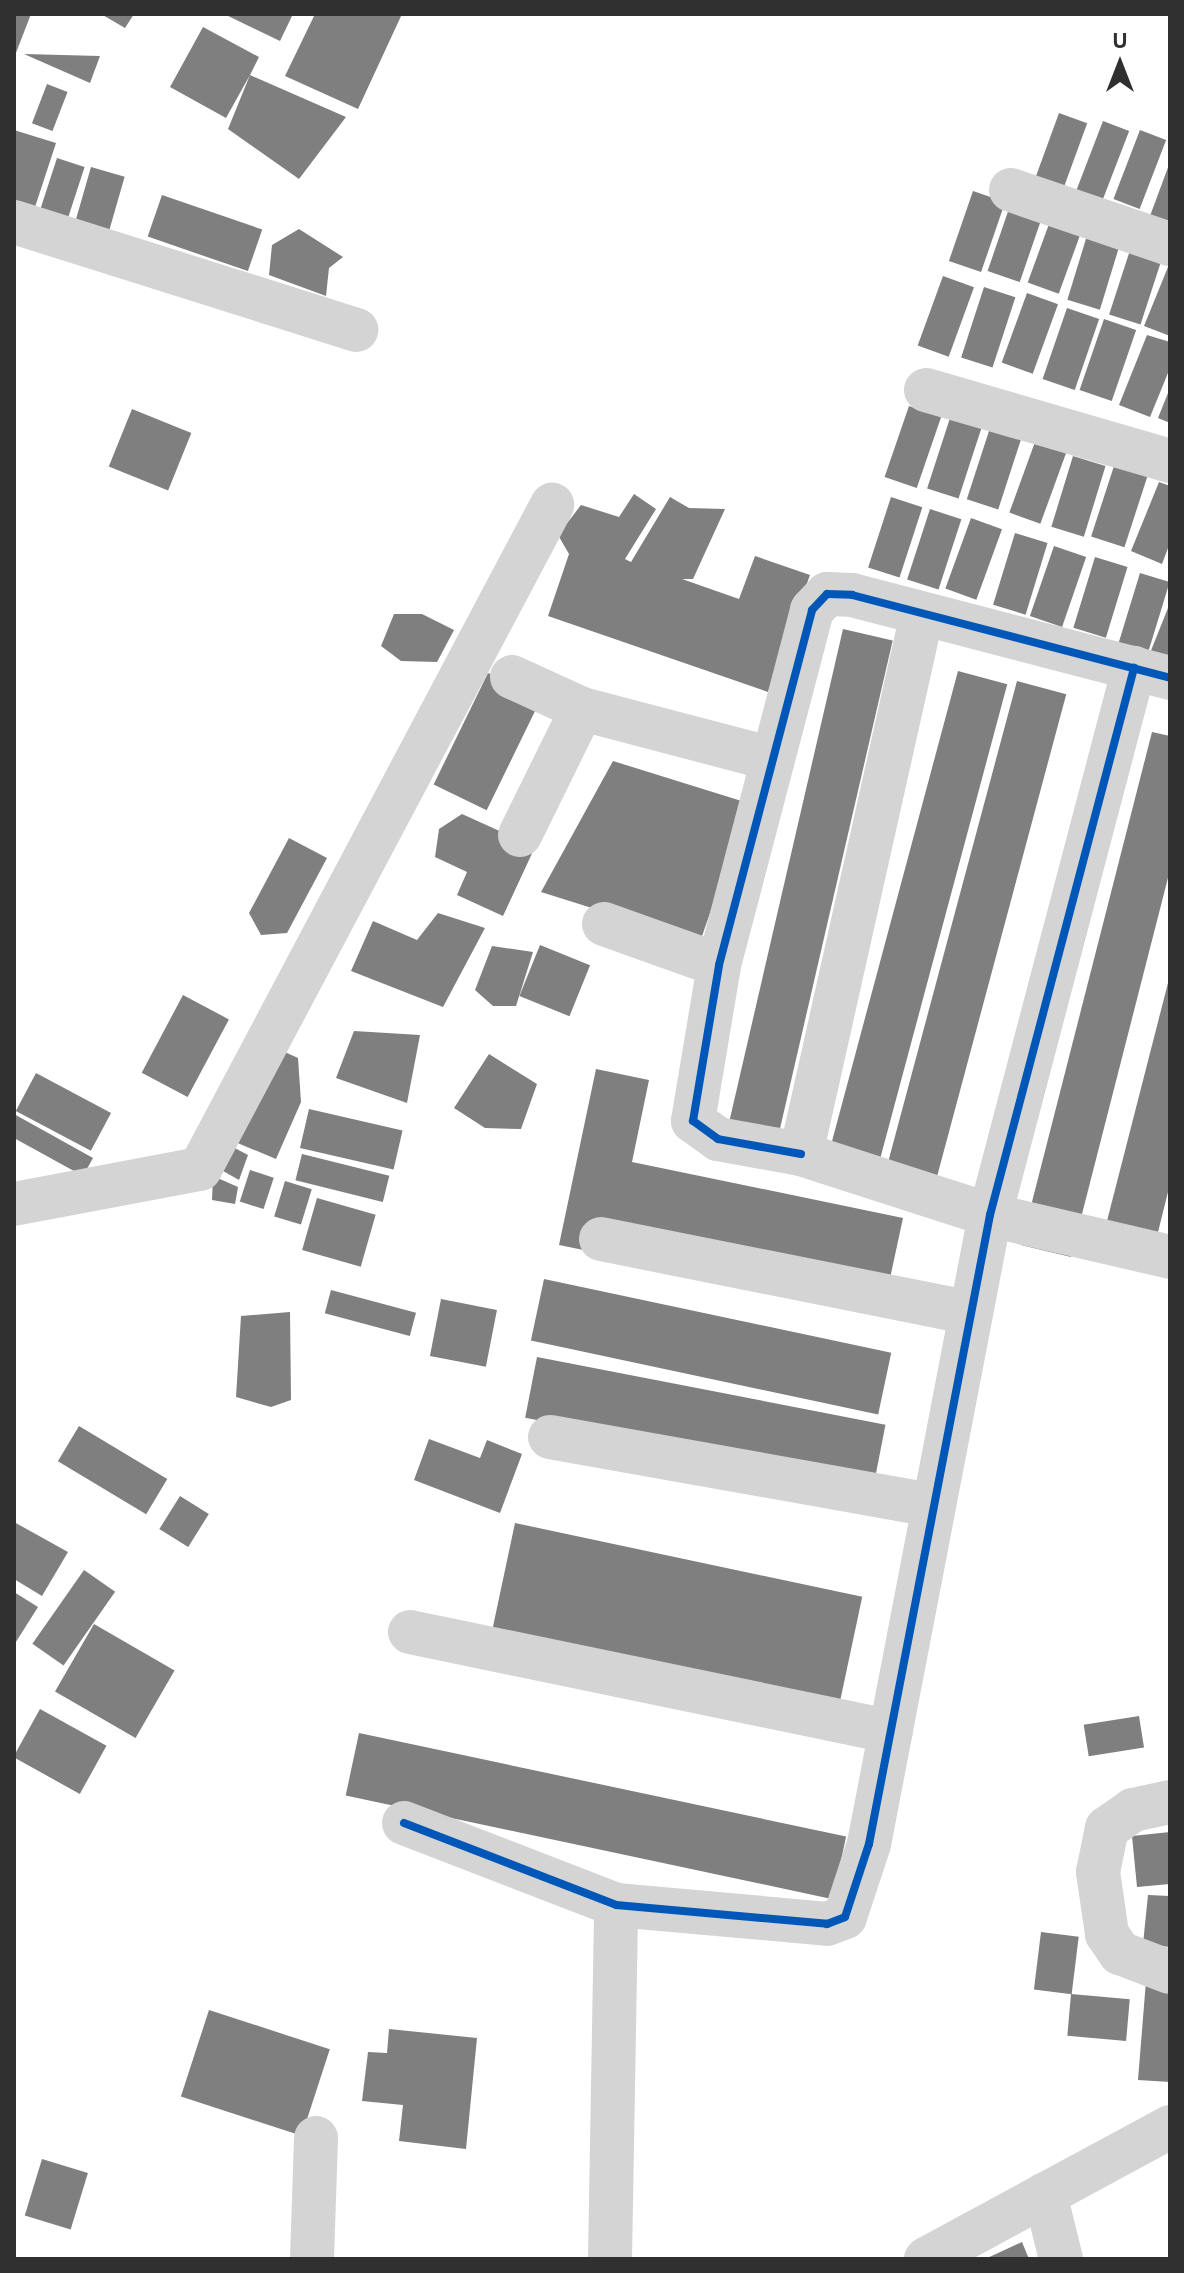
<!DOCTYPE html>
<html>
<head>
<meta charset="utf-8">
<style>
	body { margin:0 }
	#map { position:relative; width:1184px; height:2273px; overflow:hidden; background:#fff; font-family:Ubuntu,sans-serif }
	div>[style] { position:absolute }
	.building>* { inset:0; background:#7f7f7f; transform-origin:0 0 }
	.minor>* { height:44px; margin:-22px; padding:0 22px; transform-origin:22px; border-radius:22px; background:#d4d4d4 }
	.cycleway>* { height:8px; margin:-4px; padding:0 4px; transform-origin:4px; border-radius:4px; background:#0057b8 }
	span { translate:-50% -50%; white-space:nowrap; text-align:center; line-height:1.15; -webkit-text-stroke:8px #fff; paint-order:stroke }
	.frame { position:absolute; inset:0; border:16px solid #303030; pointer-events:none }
	.north { position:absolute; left:1080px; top:24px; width:80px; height:80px; -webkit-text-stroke:6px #fff; paint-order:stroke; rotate:0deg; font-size:22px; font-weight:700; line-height:32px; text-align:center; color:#303030 }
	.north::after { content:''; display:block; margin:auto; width:28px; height:36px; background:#303030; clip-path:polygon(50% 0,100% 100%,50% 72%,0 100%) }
</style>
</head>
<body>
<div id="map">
	<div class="building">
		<i style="clip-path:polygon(14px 14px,31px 14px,14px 58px)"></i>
		<i style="clip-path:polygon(101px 14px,134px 14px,125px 28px)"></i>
		<i style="clip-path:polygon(224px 14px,293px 14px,280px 41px)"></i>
		<i style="clip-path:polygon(315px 14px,402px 14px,358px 109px,285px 76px)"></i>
		<i style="clip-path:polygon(203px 27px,259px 57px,250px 75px,346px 117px,299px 179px,228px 129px,250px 75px,226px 118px,170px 87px)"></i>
		<i style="clip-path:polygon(24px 54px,100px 56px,90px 83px)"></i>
		<i style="left:47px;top:84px;width:22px;height:42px;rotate:21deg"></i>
		<i style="left:1059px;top:113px;width:30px;height:73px;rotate:20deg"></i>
		<i style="left:1103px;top:121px;width:28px;height:74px;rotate:21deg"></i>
		<i style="clip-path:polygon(14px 130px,56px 143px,35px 207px,14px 200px)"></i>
		<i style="left:1140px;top:130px;width:28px;height:74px;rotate:21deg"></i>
		<i style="left:57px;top:158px;width:29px;height:59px;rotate:18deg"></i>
		<i style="clip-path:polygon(1170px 162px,1170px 224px,1150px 216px)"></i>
		<i style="left:91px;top:167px;width:35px;height:62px;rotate:16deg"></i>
		<i style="left:973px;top:191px;width:34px;height:74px;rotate:19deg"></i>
		<i style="left:162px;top:195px;width:106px;height:44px;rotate:19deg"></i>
		<i style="left:1012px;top:200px;width:34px;height:75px;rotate:19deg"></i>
		<i style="left:1053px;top:213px;width:33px;height:74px;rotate:20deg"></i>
		<i style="clip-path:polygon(299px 229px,343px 257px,329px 268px,326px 296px,269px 275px,272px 245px)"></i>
		<i style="left:1089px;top:229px;width:34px;height:74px;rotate:17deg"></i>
		<i style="left:1132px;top:244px;width:33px;height:74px;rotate:18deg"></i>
		<i style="clip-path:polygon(1170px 262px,1170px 336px,1144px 326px)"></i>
		<i style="left:943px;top:276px;width:33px;height:74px;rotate:20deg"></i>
		<i style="left:984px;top:287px;width:33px;height:74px;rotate:18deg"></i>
		<i style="left:1027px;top:293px;width:33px;height:74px;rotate:20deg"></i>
		<i style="left:1067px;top:308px;width:34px;height:75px;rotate:19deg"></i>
		<i style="left:1104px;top:319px;width:34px;height:75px;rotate:19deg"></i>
		<i style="clip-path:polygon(1147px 335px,1170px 342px,1170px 368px,1150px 417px,1119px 405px)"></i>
		<i style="clip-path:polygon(1170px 388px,1170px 423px,1158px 418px)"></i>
		<i style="left:909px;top:406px;width:34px;height:75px;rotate:19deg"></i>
		<i style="left:132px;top:409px;width:64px;height:62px;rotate:22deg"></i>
		<i style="left:950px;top:418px;width:33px;height:74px;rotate:18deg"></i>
		<i style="left:990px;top:428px;width:33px;height:75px;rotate:18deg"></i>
		<i style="left:1035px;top:442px;width:33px;height:75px;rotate:20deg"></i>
		<i style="left:1073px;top:456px;width:34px;height:74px;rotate:17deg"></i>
		<i style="left:1114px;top:466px;width:35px;height:74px;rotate:18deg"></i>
		<i style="clip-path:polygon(1159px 482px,1170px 486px,1170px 543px,1162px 564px,1131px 551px)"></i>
		<i style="clip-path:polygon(634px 494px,656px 509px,625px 559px,631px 562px,670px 497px,689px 508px,725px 509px,693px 579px,682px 579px,739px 599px,755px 556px,810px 575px,768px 692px,548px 616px,569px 554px,558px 535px,581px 505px,619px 517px)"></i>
		<i style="left:891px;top:497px;width:33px;height:74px;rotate:18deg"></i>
		<i style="left:930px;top:509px;width:33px;height:74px;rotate:18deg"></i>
		<i style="left:971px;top:518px;width:33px;height:75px;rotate:20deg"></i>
		<i style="left:1015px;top:533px;width:34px;height:75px;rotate:17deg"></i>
		<i style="left:1054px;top:546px;width:34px;height:74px;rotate:19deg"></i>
		<i style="left:1095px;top:557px;width:34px;height:74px;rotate:17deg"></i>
		<i style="left:1140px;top:573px;width:31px;height:74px;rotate:17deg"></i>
		<i style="clip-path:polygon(1170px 603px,1170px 661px,1150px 653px)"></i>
		<i style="clip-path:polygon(394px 614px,422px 614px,454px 630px,437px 662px,401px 661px,381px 646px)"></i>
		<i style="left:843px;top:629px;width:51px;height:529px;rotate:13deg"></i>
		<i style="left:958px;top:671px;width:51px;height:530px;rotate:15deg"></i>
		<i style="left:488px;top:673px;width:59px;height:124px;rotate:26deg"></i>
		<i style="left:1017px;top:681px;width:51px;height:529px;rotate:15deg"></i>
		<i style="clip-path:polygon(1152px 732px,1170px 736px,1170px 870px,1071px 1257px,1021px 1245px)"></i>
		<i style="clip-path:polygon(613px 761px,748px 803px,700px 942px,541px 892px)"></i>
		<i style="clip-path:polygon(462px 814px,535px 847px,503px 916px,457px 895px,467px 872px,435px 857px,439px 829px)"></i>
		<i style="clip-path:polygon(289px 838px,327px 858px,287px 933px,261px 935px,249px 913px)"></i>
		<i style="clip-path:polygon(438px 913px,485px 928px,443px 1007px,351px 971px,373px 921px,417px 940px)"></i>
		<i style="left:540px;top:945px;width:54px;height:55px;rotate:22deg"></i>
		<i style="clip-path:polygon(492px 946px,533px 952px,516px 1006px,493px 1006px,475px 990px)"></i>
		<i style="clip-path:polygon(1169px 979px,1170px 1184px,1148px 1272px,1097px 1260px)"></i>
		<i style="left:183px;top:995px;width:52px;height:88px;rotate:28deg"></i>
		<i style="clip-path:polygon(354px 1031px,420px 1035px,407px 1103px,336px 1078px)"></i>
		<i style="clip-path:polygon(276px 1048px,298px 1058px,301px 1102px,276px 1159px,228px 1139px)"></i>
		<i style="clip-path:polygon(489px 1054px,537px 1084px,521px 1129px,485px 1128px,454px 1108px)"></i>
		<i style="clip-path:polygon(596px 1069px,649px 1080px,632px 1162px,903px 1218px,883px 1311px,559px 1245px)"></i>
		<i style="left:36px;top:1073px;width:85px;height:43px;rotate:28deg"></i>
		<i style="left:309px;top:1109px;width:96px;height:40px;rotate:13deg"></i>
		<i style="clip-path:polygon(14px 1114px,93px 1158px,83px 1176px,14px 1138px)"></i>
		<i style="clip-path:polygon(227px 1144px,248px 1155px,239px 1180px,216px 1167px)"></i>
		<i style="left:302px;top:1154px;width:90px;height:27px;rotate:14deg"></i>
		<i style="left:250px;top:1170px;width:25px;height:33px;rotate:18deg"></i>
		<i style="clip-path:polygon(213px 1176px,238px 1187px,235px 1204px,212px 1200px)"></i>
		<i style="left:285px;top:1181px;width:28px;height:37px;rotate:17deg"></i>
		<i style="left:317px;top:1198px;width:61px;height:54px;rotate:16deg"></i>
		<i style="left:544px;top:1279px;width:355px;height:63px;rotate:12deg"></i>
		<i style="left:331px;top:1290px;width:88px;height:24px;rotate:15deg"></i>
		<i style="left:441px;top:1299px;width:57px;height:58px;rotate:11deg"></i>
		<i style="clip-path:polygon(290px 1312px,291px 1400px,271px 1407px,236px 1397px,241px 1316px)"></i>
		<i style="left:537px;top:1357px;width:355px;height:62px;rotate:11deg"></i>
		<i style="left:79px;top:1426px;width:103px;height:41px;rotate:31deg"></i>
		<i style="clip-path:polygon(429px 1439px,480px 1458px,487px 1440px,522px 1454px,500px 1513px,414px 1480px)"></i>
		<i style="left:180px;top:1496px;width:34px;height:39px;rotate:32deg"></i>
		<i style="clip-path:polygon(14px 1522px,68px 1552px,42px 1596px,14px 1579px)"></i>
		<i style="left:515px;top:1523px;width:355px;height:119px;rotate:12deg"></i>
		<i style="left:84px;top:1570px;width:38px;height:90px;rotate:35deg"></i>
		<i style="clip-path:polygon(14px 1592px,38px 1607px,14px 1645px)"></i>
		<i style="left:94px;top:1624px;width:93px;height:78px;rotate:30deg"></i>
		<i style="left:40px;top:1709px;width:76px;height:55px;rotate:29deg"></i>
		<i style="left:1139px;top:1716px;width:32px;height:56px;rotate:81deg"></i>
		<i style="left:359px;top:1733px;width:498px;height:64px;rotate:12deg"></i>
		<i style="clip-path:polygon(1170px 1832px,1170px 1884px,1137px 1887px,1132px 1836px)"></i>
		<i style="clip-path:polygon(1148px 1895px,1170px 1896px,1170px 1947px,1143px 1944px)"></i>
		<i style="left:1041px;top:1932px;width:38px;height:58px;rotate:7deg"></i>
		<i style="clip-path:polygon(1146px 1981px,1170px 1983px,1170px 2082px,1138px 2080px)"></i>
		<i style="left:1071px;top:1994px;width:59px;height:42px;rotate:5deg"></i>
		<i style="left:209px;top:2010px;width:127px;height:91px;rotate:18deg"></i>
		<i style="clip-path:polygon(389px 2029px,477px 2038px,466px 2149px,399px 2141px,403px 2105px,362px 2101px,368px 2052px,387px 2053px)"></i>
		<i style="left:42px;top:2159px;width:48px;height:59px;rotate:17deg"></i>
		<i style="clip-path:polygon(1022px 2242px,1029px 2259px,985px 2259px)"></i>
	</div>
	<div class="minor">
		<i style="left:1011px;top:190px;width:168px;rotate:18.8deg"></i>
		<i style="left:14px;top:222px;width:359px;rotate:17.5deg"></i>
		<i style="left:926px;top:390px;width:254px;rotate:16.2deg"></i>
		<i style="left:922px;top:614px;width:553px;rotate:102.63deg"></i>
		<i style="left:801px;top:1154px;width:199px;rotate:17.9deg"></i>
		<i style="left:990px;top:1215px;width:185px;rotate:13.1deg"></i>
		<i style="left:512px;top:677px;width:77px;rotate:24.6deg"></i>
		<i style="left:582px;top:709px;width:197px;rotate:14.7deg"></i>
		<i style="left:520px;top:835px;width:140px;rotate:-63.8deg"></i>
		<i style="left:604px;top:924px;width:122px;rotate:19.6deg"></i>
		<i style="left:801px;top:1154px;width:84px;rotate:-169.8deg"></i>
		<i style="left:718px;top:1139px;width:31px;rotate:-144deg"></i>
		<i style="left:693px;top:1121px;width:158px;rotate:-80.5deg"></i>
		<i style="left:719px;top:965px;width:367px;rotate:-75.3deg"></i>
		<i style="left:812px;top:610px;width:22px;rotate:-47deg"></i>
		<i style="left:827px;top:594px;width:25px;rotate:2deg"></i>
		<i style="left:852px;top:595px;width:329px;rotate:14.6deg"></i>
		<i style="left:14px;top:1204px;width:189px;rotate:-10.7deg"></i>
		<i style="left:200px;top:1169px;width:752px;rotate:-62.07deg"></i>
		<i style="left:601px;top:1239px;width:376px;rotate:11.3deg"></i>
		<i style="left:550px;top:1437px;width:388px;rotate:10.1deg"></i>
		<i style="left:410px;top:1632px;width:491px;rotate:11.7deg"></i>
		<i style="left:1170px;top:1802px;width:38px;rotate:168deg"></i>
		<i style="left:1133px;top:1810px;width:32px;rotate:145deg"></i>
		<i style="left:1107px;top:1828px;width:45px;rotate:101.6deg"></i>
		<i style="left:1098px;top:1872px;width:63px;rotate:81.7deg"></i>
		<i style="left:1107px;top:1934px;width:23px;rotate:56deg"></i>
		<i style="left:1120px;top:1953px;width:53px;rotate:20.8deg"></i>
		<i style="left:404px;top:1823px;width:227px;rotate:21.1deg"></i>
		<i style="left:616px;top:1905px;width:212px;rotate:5.1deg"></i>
		<i style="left:827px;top:1924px;width:19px;rotate:-21deg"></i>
		<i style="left:845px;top:1917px;width:77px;rotate:-71.8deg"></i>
		<i style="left:869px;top:1844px;width:641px;rotate:-79.11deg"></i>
		<i style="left:990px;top:1215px;width:566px;rotate:-75.25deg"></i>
		<i style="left:1045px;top:2194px;width:67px;rotate:76.2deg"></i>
		<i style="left:312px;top:2259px;width:121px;rotate:-88.1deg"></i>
		<i style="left:610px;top:2259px;width:354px;rotate:-89deg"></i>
		<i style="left:926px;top:2259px;width:277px;rotate:-28.4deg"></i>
	</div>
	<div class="cycleway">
		<i style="left:801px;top:1154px;width:84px;rotate:-169.8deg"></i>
		<i style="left:718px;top:1139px;width:31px;rotate:-144deg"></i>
		<i style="left:693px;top:1121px;width:158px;rotate:-80.5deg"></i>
		<i style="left:719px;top:965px;width:367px;rotate:-75.3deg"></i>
		<i style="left:812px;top:610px;width:22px;rotate:-47deg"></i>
		<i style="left:827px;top:594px;width:25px;rotate:2deg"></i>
		<i style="left:852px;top:595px;width:329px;rotate:14.6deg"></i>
		<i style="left:404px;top:1823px;width:227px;rotate:21.1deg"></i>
		<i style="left:616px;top:1905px;width:212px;rotate:5.1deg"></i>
		<i style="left:827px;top:1924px;width:19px;rotate:-21deg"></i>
		<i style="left:845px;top:1917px;width:77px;rotate:-71.8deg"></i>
		<i style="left:869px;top:1844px;width:641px;rotate:-79.11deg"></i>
		<i style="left:990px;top:1215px;width:566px;rotate:-75.25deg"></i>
	</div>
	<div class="frame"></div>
	<div class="north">U</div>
</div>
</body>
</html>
